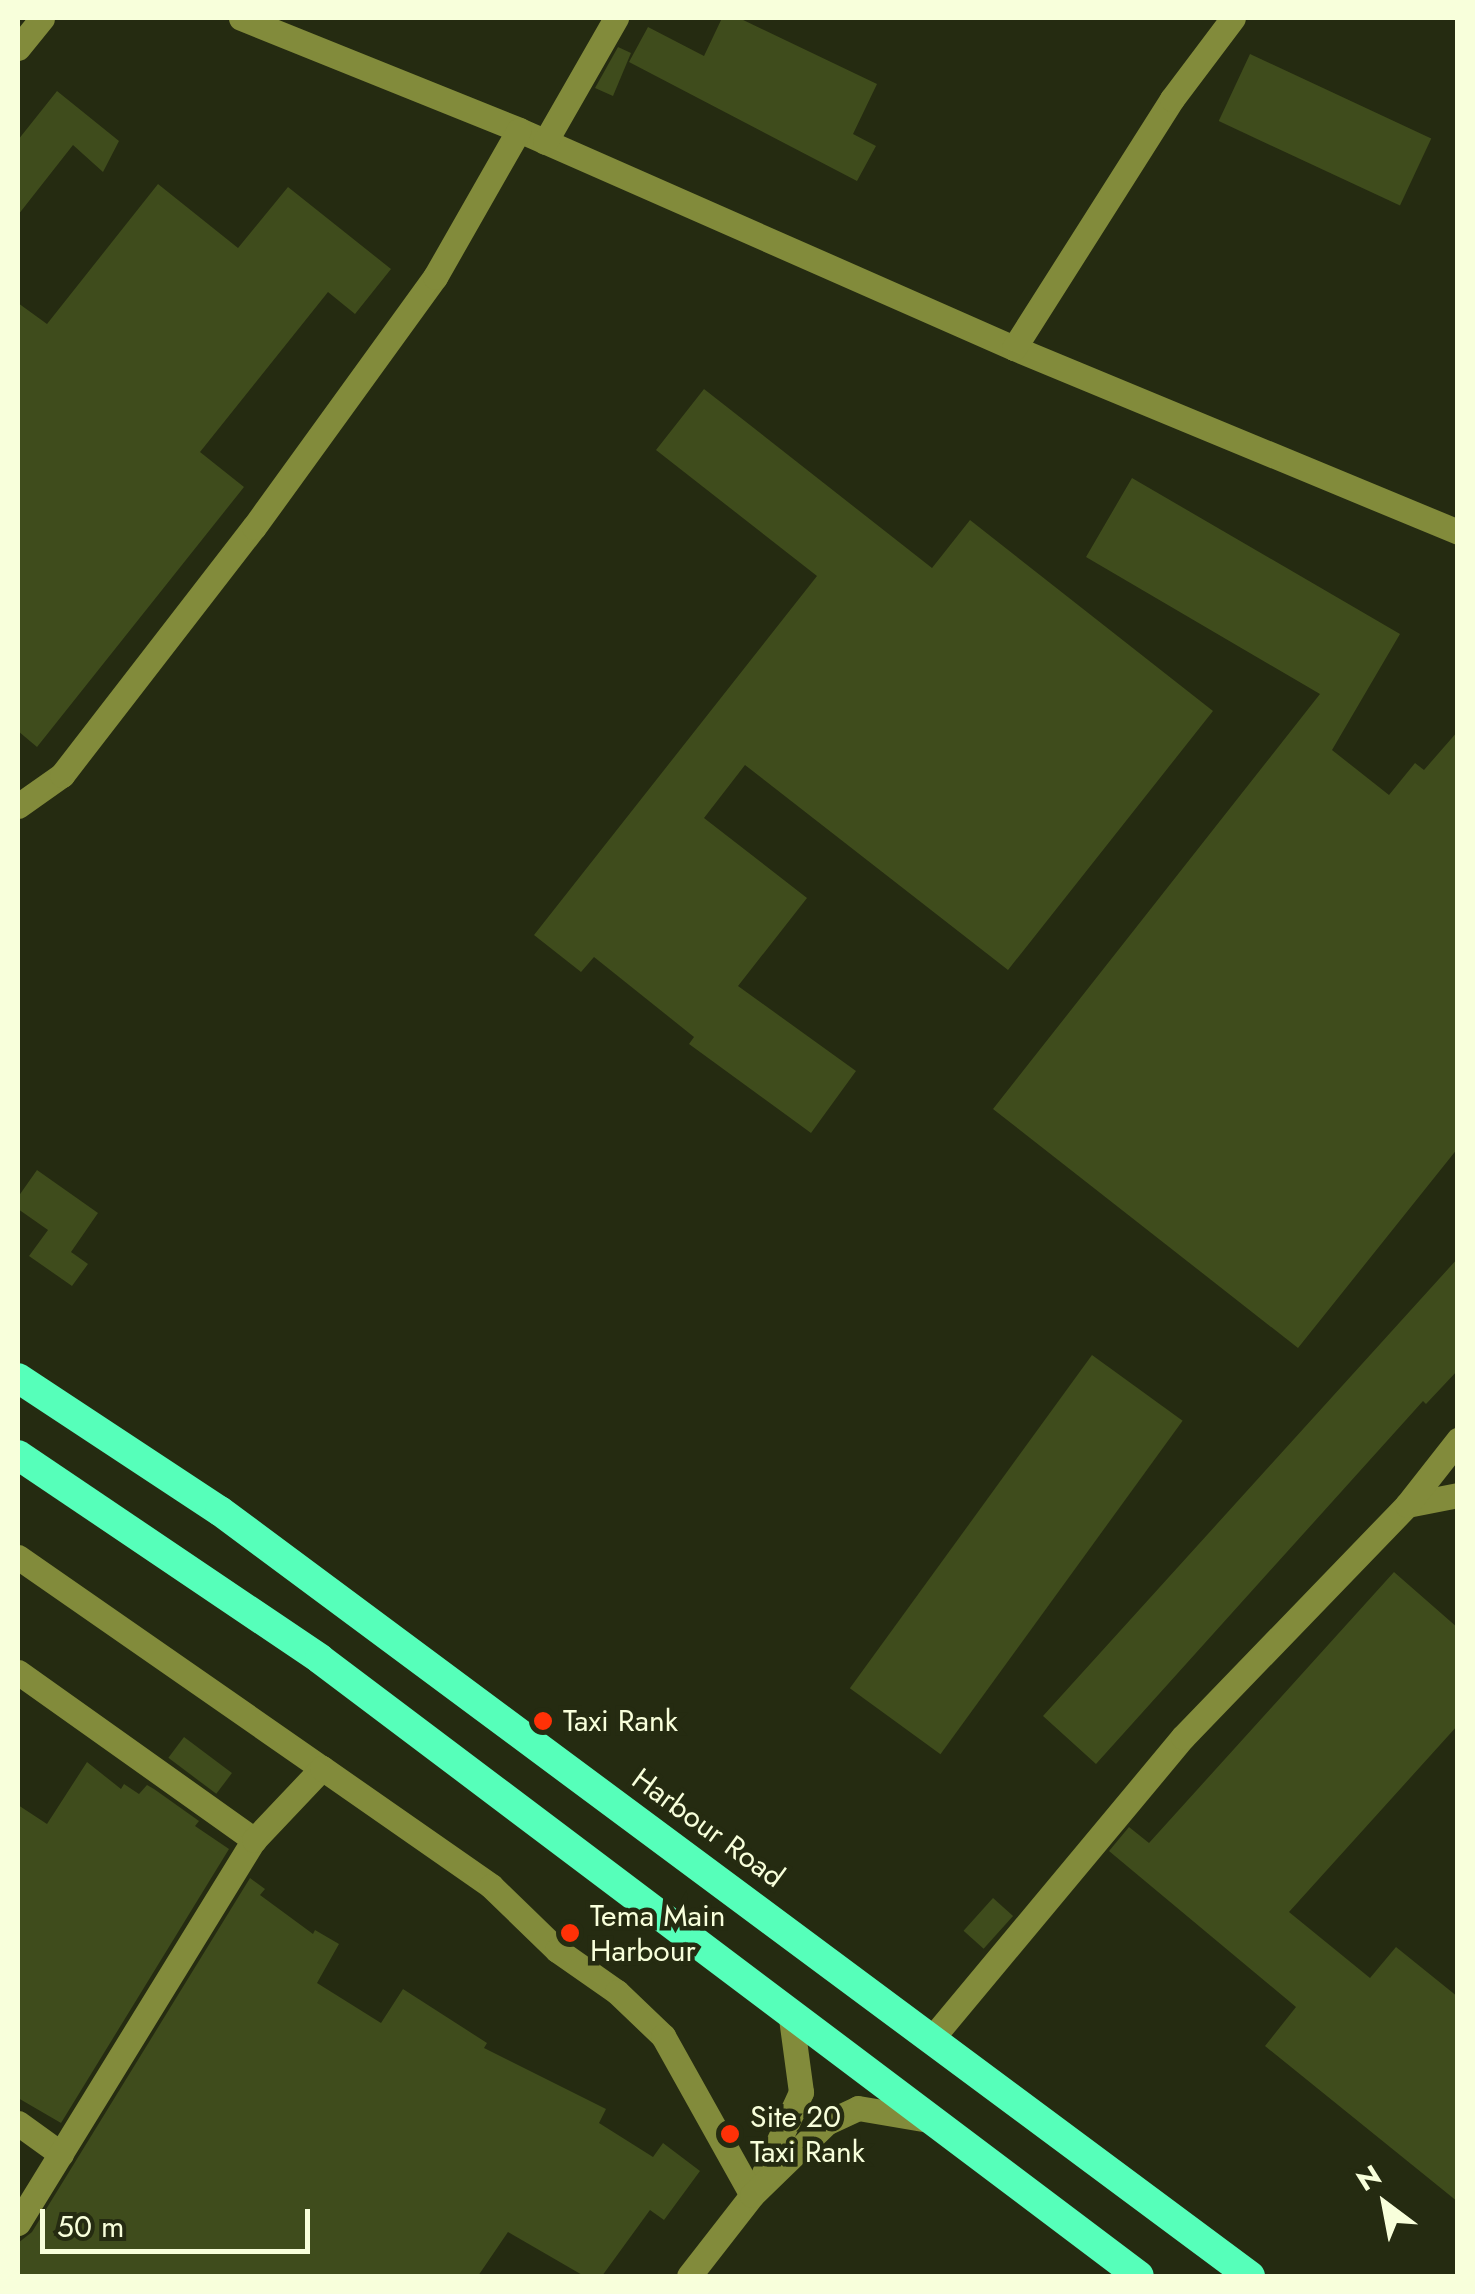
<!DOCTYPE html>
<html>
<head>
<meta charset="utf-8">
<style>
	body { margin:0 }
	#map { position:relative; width:1475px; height:2294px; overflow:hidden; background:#252b11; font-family:Jost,sans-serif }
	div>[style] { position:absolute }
	.building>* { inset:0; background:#3f4c1c; transform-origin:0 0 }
	.minor>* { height:25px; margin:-12.5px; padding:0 12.5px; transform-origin:12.5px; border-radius:12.5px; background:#828b3b }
	.highway>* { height:30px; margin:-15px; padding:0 15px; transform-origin:15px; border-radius:15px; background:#56ffba }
	.dots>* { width:28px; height:28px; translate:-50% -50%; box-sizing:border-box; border:5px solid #252b11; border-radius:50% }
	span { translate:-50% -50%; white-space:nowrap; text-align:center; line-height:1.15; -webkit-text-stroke:9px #252b11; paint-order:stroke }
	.poi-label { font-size:30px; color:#f8ffdb }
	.left { translate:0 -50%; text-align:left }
	.street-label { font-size:30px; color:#f8ffdb }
	.frame { position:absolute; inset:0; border:20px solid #f8ffdb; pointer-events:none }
	.north { position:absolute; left:1335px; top:2154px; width:100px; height:100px; -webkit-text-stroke:8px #252b11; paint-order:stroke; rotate:328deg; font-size:28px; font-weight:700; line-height:40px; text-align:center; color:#f8ffdb }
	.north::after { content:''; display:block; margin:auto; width:35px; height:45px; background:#f8ffdb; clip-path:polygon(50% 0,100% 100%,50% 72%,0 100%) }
	.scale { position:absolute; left:40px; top:2209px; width:270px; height:45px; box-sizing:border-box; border:5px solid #f8ffdb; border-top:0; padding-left:12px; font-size:30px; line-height:35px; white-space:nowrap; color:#f8ffdb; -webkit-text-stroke:8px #252b11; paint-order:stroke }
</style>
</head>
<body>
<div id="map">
	<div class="building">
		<i style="clip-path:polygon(722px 18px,739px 18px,877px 84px,853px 134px,876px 146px,857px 181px,629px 62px,648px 27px,704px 56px)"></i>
		<i style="clip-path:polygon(618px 47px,631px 53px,613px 96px,595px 88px)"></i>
		<i style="left:1250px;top:54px;width:200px;height:74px;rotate:25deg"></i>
		<i style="clip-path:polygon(57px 91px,119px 141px,103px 172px,73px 145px,18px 215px,18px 140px)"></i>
		<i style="clip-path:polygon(158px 184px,238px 248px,288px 187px,391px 269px,355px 314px,328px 292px,200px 452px,244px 487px,37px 747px,18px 731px,18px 303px,47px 324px)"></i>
		<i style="clip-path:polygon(704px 389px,932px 568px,970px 520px,1213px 711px,1008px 970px,745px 765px,704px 818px,807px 898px,738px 986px,856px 1071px,811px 1133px,689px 1044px,694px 1037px,594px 957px,581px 972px,534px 935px,817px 576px,656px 450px)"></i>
		<i style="clip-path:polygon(1132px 478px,1400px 634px,1332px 750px,1389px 795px,1415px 763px,1424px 770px,1458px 731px,1458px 1148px,1298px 1348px,993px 1109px,1320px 694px,1086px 557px)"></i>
		<i style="clip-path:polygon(37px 1170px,98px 1213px,71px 1252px,88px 1264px,72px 1286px,29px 1256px,48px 1230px,18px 1209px,18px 1197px)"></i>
		<i style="clip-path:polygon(1458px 1258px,1458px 1370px,1426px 1404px,1423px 1401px,1096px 1764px,1043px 1716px)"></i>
		<i style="left:1092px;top:1355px;width:112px;height:412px;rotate:36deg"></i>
		<i style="clip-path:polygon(1394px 1572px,1458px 1628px,1458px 1725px,1289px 1912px,1370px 1978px,1396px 1947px,1458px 1997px,1458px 2202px,1265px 2046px,1296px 2007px,1109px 1851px,1129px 1827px,1149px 1843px)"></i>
		<i style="left:184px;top:1737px;width:60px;height:26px;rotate:37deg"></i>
		<i style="clip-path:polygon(87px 1762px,121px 1789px,124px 1784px,139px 1794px,147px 1785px,154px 1789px,199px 1821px,195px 1826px,229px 1849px,61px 2123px,18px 2098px,18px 1805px,47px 1824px)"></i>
		<i style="clip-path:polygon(250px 1878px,265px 1889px,260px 1895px,313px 1934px,315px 1930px,339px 1944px,317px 1983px,381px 2023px,403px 1989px,487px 2043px,484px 2048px,606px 2109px,599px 2123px,653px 2157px,663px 2143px,700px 2171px,664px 2220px,650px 2210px,602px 2276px,584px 2276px,508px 2232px,478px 2276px,18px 2276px,18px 2243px,32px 2232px)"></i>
		<i style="left:993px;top:1898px;width:27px;height:44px;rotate:42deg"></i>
	</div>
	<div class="minor">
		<i style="left:241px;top:18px;width:300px;rotate:21.9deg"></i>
		<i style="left:519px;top:130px;width:541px;rotate:23.77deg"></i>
		<i style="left:1014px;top:348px;width:481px;rotate:22.5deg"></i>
		<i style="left:18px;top:48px;width:38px;rotate:-51deg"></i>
		<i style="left:545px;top:142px;width:143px;rotate:-60.2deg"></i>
		<i style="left:1014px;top:348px;width:295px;rotate:-57.6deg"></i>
		<i style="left:1172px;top:99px;width:101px;rotate:-53deg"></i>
		<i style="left:18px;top:806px;width:54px;rotate:-35.2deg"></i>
		<i style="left:62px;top:775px;width:314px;rotate:-52.3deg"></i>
		<i style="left:254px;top:527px;width:309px;rotate:-54.1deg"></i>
		<i style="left:435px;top:277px;width:169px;rotate:-60.3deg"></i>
		<i style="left:1407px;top:1505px;width:52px;rotate:-11.1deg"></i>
		<i style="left:18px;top:1557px;width:370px;rotate:34.8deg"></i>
		<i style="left:18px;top:1672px;width:290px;rotate:35.4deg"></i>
		<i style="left:933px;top:2037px;width:391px;rotate:-50.2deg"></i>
		<i style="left:1183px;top:1737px;width:322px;rotate:-46deg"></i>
		<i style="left:1407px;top:1505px;width:83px;rotate:-51.9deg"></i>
		<i style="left:18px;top:2123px;width:53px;rotate:35.8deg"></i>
		<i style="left:764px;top:2173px;width:89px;rotate:-65.4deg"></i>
		<i style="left:801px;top:2092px;width:82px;rotate:-97.7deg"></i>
		<i style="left:18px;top:2223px;width:450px;rotate:-58.4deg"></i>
		<i style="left:254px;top:1840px;width:99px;rotate:-46.6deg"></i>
		<i style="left:322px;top:1768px;width:206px;rotate:34.9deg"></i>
		<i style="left:491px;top:1886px;width:92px;rotate:44.1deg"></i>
		<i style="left:557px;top:1950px;width:73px;rotate:35deg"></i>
		<i style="left:617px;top:1992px;width:64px;rotate:43.7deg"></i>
		<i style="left:663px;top:2036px;width:182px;rotate:60.8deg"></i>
		<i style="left:689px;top:2276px;width:103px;rotate:-52.1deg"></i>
		<i style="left:752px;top:2195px;width:103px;rotate:-44.2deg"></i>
		<i style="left:826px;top:2123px;width:35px;rotate:-25deg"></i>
		<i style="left:858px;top:2108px;width:73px;rotate:9.5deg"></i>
	</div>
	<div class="highway">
		<i style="left:18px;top:1378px;width:242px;rotate:33.4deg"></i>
		<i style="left:220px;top:1511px;width:1283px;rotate:36.6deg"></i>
		<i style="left:18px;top:1455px;width:364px;rotate:34deg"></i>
		<i style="left:320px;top:1659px;width:1025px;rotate:36.99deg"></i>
	</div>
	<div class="dots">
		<i style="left:543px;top:1721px;background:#ff3107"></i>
		<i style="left:570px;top:1933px;background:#ff3107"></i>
		<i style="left:730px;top:2134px;background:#ff3107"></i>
	</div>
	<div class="poi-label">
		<span class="left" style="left:563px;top:1721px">Taxi Rank</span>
		<span class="left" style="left:590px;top:1933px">Tema Main<br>Harbour</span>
		<span class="left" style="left:750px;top:2134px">Site 20<br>Taxi Rank</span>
	</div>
	<div class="street-label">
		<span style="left:708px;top:1828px;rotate:36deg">Harbour Road</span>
	</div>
	<div class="frame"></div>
	<div class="north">N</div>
	<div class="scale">50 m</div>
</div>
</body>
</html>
